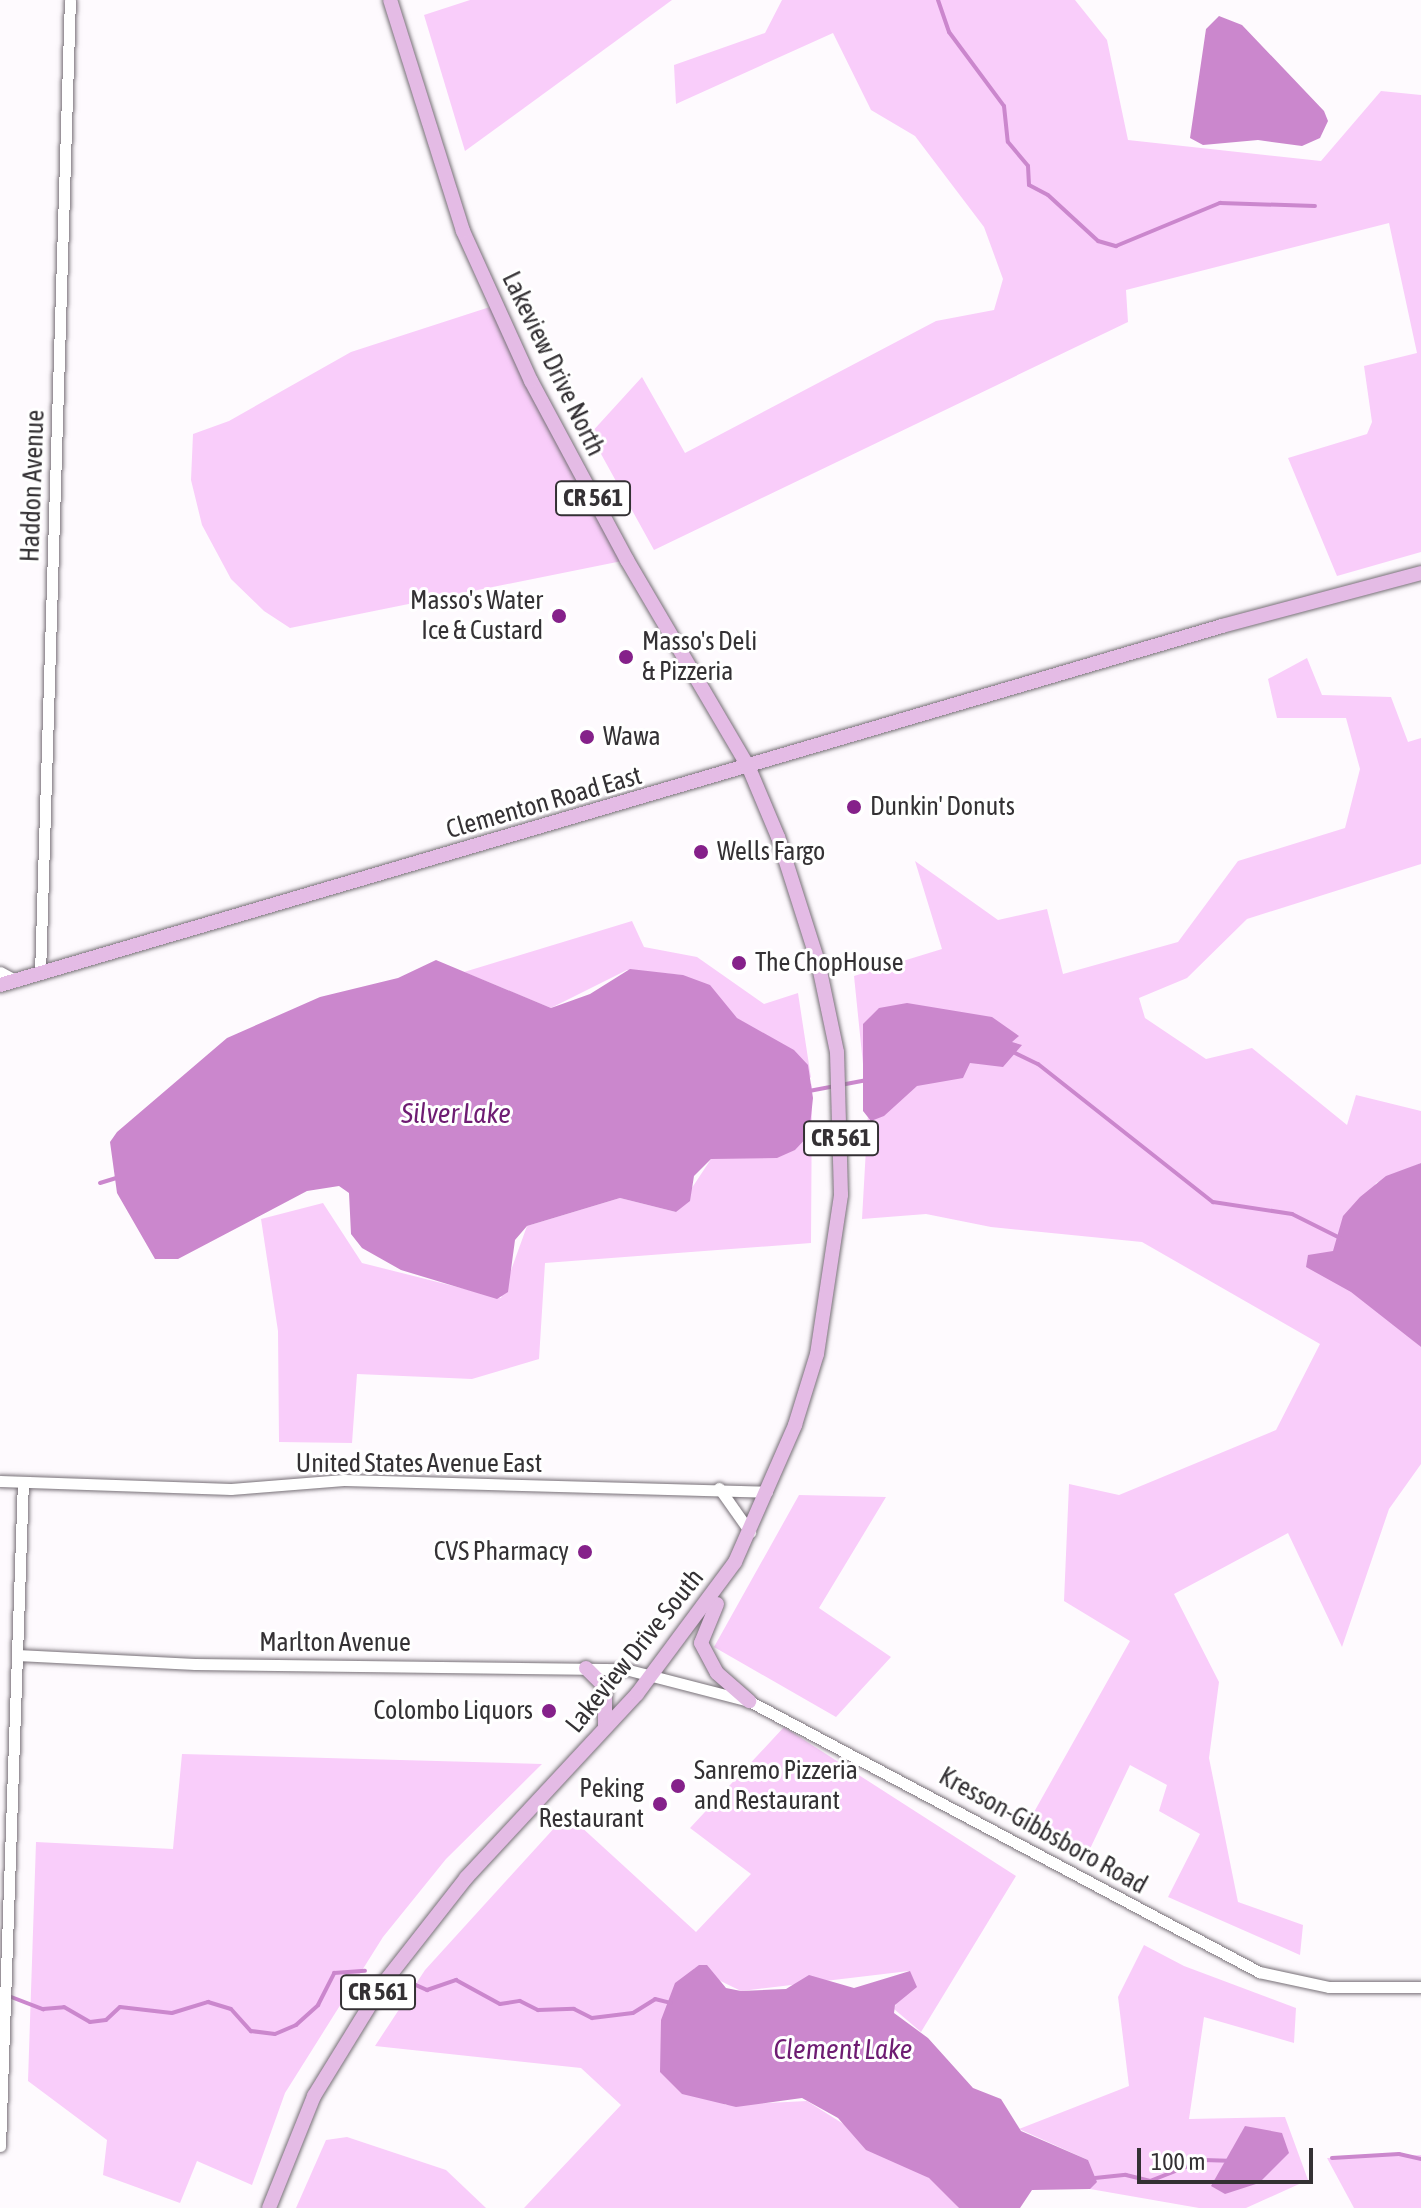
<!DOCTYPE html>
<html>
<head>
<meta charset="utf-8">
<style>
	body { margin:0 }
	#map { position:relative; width:1421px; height:2208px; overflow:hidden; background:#fefafe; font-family:"Asap Condensed",sans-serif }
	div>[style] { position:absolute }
	.green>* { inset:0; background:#f9cdfa }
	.water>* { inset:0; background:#cb87cd }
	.stream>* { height:4px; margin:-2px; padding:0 2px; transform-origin:2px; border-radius:2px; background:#cb87cd }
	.roads { filter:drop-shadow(0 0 2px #777077) drop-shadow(0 0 2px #777077) }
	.minor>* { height:11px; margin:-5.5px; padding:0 5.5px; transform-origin:5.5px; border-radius:5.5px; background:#fff }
	.major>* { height:14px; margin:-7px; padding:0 7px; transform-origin:7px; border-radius:7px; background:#e4bbe5 }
	.dots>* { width:22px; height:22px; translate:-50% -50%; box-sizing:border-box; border:4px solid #fff; border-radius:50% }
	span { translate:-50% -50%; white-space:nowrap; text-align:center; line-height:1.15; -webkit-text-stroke:6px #fff; paint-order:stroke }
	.shield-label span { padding:2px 6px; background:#fff; border:2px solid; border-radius:6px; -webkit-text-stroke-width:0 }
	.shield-label { font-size:24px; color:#343134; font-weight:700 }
	.street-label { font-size:26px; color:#343134 }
	.poi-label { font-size:26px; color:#343134 }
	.right { translate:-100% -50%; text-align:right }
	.left { translate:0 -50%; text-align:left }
	.water-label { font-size:28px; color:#6e1c72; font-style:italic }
	.scale { position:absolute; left:1137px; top:2148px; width:176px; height:36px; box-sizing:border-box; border:4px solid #343134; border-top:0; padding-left:10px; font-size:24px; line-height:28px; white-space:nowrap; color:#343134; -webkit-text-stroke:6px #fff; paint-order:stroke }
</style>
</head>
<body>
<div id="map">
	<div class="green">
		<i style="clip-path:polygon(470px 0,672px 0,465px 151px,424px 15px)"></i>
		<i style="clip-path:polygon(782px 0,1075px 0,1107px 40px,1128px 140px,1321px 161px,1381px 91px,1421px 95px,1421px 552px,1337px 576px,1288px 458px,1367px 434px,1372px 422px,1364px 366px,1417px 353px,1389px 223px,1126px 290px,1128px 322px,654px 550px,590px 434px,642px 377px,685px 453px,936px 321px,994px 310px,1003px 279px,984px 227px,915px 136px,871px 110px,833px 33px,676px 104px,674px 65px,765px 33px)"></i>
		<i style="clip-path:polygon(496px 305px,627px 560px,290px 628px,264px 611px,231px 579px,202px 525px,191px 480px,193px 434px,229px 421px,351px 352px)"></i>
		<i style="clip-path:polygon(1307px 658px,1322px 695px,1391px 697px,1408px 742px,1421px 738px,1421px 864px,1247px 919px,1187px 978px,1139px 998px,1145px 1018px,1206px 1059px,1252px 1048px,1347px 1125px,1356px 1095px,1421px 1111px,1421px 1163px,1376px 1183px,1335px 1274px,1421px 1347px,1421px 1464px,1389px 1509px,1342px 1647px,1288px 1533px,1174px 1594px,1219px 1682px,1209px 1758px,1238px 1902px,1303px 1925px,1300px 1955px,1168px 1897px,1200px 1834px,1159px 1811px,1167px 1785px,1130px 1765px,1088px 1853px,1029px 1821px,1130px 1641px,1064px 1601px,1069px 1484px,1119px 1495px,1276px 1430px,1320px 1344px,1142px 1242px,991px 1227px,926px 1214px,862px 1219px,868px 1113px,854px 976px,942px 949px,915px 861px,998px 920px,1047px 909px,1063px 974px,1178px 942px,1238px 861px,1345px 828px,1360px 769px,1346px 718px,1277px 718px,1268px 679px)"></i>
		<i style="clip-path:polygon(632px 921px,644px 947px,697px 957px,764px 1004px,798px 993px,811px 1078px,682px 975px,627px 970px,551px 1008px,464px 972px)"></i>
		<i style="clip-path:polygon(812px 1083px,811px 1243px,545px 1263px,539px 1359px,472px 1379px,357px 1374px,352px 1443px,279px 1442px,278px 1331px,261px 1219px,323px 1203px,362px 1263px,501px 1298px,527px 1226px,620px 1198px,676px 1212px,711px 1159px,795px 1150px)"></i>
		<i style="clip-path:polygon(799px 1495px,886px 1497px,819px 1608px,891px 1657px,836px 1717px,714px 1647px)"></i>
		<i style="clip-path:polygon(784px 1727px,1016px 1876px,921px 2032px,894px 2009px,909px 1971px,741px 1991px,694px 1968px,725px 2105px,807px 2101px,937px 2183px,959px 2208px,524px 2208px,621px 2105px,581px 2068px,375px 2046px,425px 1970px,567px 1814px,696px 1932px,751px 1874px,690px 1828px)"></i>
		<i style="clip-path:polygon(182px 1754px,542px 1764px,446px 1859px,383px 1937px,285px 2093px,252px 2185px,197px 2161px,180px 2203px,103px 2175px,107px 2140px,28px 2081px,36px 1842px,173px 1849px)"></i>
		<i style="clip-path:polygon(1144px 1945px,1184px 1966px,1296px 2008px,1294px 2043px,1204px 2017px,1189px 2119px,1285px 2117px,1308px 2180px,1246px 2208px,1199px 2208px,1090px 2189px,1088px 2160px,1019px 2129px,1129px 2086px,1118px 1997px)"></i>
		<i style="clip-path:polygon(347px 2137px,446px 2170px,486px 2208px,296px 2208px,326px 2140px)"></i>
		<i style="clip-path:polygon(1421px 2155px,1421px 2208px,1354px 2208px,1327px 2158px)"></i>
	</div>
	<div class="water">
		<i style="clip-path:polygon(1219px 16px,1242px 25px,1324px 111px,1328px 121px,1320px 138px,1302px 146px,1258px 140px,1203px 145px,1190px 138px,1206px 29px)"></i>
		<i style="clip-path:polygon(436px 960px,551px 1008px,590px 994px,630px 969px,683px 975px,710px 985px,737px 1018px,794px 1050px,808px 1065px,813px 1098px,809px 1135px,795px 1150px,777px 1158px,711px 1159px,694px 1176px,690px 1201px,676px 1212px,620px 1198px,527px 1226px,515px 1240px,508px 1292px,497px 1299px,401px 1270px,362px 1248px,351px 1234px,349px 1193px,339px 1186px,307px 1191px,178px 1259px,155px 1259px,117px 1193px,110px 1142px,117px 1132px,227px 1038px,320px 997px,398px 978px)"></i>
		<i style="clip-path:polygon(907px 1003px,992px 1017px,1019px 1036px,1012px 1042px,1022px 1045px,1003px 1067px,970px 1063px,963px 1078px,917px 1086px,884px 1116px,871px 1121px,863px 1111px,863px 1024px,879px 1008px)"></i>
		<i style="clip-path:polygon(1421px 1163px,1421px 1347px,1351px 1292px,1306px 1267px,1308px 1255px,1333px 1251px,1343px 1216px,1360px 1197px,1386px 1176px)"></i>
		<i style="clip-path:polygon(699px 1965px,707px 1965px,726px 1988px,741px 1991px,786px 1989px,809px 1975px,854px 1988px,910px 1971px,917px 1987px,895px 2005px,894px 2013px,928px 2038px,973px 2088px,1001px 2099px,1021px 2131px,1088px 2160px,1097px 2182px,1090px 2189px,1032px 2190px,1020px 2208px,959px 2208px,929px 2178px,866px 2150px,838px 2118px,802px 2098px,736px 2107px,682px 2094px,660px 2072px,661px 2020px,675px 1983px)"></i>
		<i style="clip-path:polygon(1245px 2126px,1282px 2133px,1289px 2153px,1259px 2183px,1225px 2194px,1211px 2186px)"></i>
	</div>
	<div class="stream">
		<i style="left:938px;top:0;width:34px;rotate:71deg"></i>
		<i style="left:949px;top:32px;width:92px;rotate:53.4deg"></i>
		<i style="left:1004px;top:106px;width:36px;rotate:84deg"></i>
		<i style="left:1008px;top:142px;width:31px;rotate:50deg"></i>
		<i style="left:1028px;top:166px;width:19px;rotate:87deg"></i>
		<i style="left:1029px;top:185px;width:21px;rotate:28deg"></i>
		<i style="left:1048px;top:195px;width:68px;rotate:42.6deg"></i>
		<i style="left:1098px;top:241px;width:19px;rotate:16deg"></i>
		<i style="left:1116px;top:246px;width:113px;rotate:-22.5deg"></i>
		<i style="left:1220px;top:203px;width:95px;rotate:1.8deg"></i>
		<i style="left:1013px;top:1052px;width:28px;rotate:26deg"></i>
		<i style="left:1038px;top:1064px;width:223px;rotate:38.3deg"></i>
		<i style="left:1213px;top:1202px;width:80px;rotate:8.6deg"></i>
		<i style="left:1292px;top:1214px;width:56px;rotate:26.6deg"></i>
		<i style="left:809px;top:1091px;width:59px;rotate:-10.7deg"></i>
		<i style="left:100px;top:1183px;width:17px;rotate:-17deg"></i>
		<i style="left:409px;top:1982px;width:20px;rotate:24deg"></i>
		<i style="left:427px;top:1990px;width:31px;rotate:-19deg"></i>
		<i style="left:456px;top:1980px;width:50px;rotate:28.6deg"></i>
		<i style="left:500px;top:2004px;width:20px;rotate:-9deg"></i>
		<i style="left:520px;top:2001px;width:20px;rotate:27deg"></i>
		<i style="left:538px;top:2010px;width:36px;rotate:-2deg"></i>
		<i style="left:574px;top:2009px;width:20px;rotate:27deg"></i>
		<i style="left:592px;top:2018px;width:41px;rotate:-7deg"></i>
		<i style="left:633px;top:2013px;width:26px;rotate:-32deg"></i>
		<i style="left:655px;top:1999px;width:16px;rotate:14deg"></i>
		<i style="left:6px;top:1995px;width:40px;rotate:21deg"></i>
		<i style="left:43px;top:2009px;width:21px;rotate:-5deg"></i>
		<i style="left:64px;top:2007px;width:30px;rotate:30deg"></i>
		<i style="left:90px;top:2022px;width:16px;rotate:-7deg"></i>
		<i style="left:106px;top:2020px;width:19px;rotate:-43deg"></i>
		<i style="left:120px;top:2007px;width:52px;rotate:6.6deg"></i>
		<i style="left:172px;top:2013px;width:38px;rotate:-17deg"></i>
		<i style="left:208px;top:2002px;width:24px;rotate:17deg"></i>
		<i style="left:231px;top:2009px;width:30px;rotate:48deg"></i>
		<i style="left:251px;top:2031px;width:24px;rotate:7deg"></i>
		<i style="left:275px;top:2034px;width:23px;rotate:-23deg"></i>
		<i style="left:296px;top:2025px;width:30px;rotate:-42deg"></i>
		<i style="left:318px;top:2005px;width:36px;rotate:-63deg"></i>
		<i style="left:334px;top:1973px;width:31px;rotate:-4deg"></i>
		<i style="left:1332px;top:2158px;width:67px;rotate:-3.4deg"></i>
		<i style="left:1399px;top:2154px;width:23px;rotate:13deg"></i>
		<i style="left:1095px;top:2178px;width:31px;rotate:-6deg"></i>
		<i style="left:1126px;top:2175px;width:25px;rotate:14deg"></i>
		<i style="left:1150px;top:2181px;width:57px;rotate:-21.6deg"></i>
		<i style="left:1203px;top:2160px;width:25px;rotate:2deg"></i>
	</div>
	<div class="roads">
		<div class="minor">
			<i style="left:0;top:972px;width:19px;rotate:28deg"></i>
			<i style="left:40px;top:974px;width:974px;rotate:-88.24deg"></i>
			<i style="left:0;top:1481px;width:231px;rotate:2deg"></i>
			<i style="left:231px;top:1489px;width:113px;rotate:-4.6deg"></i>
			<i style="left:344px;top:1480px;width:423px;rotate:1.6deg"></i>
			<i style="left:719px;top:1488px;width:54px;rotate:54.8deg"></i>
			<i style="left:17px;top:1655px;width:178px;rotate:2.9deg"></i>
			<i style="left:195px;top:1664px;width:430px;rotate:0.7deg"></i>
			<i style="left:625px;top:1669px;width:128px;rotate:14.5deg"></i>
			<i style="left:749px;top:1701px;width:578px;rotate:27.98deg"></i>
			<i style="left:1259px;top:1972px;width:72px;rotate:12.1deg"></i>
			<i style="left:1329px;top:1987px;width:92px"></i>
			<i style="left:0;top:2146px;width:664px;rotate:-88.02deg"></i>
		</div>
		<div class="major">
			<i style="left:0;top:985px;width:1274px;rotate:-16.37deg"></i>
			<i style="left:1222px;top:626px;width:206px;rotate:-14.9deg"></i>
			<i style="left:717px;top:1604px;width:42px;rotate:112.3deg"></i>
			<i style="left:701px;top:1643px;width:34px;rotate:62deg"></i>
			<i style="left:717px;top:1673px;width:43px;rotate:41.2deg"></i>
			<i style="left:586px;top:1668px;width:27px;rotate:45deg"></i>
			<i style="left:605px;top:1687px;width:40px;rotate:90deg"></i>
			<i style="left:269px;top:2208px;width:121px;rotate:-68.1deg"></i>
			<i style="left:314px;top:2096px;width:132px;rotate:-58.4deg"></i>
			<i style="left:383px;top:1984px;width:135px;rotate:-51.9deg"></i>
			<i style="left:466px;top:1878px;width:251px;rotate:-47.1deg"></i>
			<i style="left:637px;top:1694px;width:164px;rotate:-53.4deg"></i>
			<i style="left:735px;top:1562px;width:150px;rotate:-66.3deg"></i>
			<i style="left:795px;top:1425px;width:74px;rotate:-72.8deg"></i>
			<i style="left:817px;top:1354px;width:161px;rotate:-81.4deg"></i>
			<i style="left:841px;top:1195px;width:143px;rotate:-91.6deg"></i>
			<i style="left:837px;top:1052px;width:92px;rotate:-101.9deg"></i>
			<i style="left:818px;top:962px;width:131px;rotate:-107.7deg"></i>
			<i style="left:778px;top:837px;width:75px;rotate:-112.8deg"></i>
			<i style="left:749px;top:768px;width:241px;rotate:-120.4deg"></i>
			<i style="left:627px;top:560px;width:203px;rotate:-118.2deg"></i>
			<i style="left:531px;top:381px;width:165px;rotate:-114.4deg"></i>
			<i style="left:463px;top:231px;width:242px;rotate:-107.5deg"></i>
		</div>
	</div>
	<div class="dots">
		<i style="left:559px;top:616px;background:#85218a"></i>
		<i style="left:626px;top:657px;background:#85218a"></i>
		<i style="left:587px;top:737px;background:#85218a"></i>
		<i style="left:854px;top:807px;background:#85218a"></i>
		<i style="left:701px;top:852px;background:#85218a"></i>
		<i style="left:739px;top:963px;background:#85218a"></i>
		<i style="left:585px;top:1552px;background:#85218a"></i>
		<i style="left:549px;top:1711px;background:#85218a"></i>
		<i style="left:678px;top:1786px;background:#85218a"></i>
		<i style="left:660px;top:1804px;background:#85218a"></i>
	</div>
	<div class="shield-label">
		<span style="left:593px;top:498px">CR 561</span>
		<span style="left:841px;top:1138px">CR 561</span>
		<span style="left:378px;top:1992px">CR 561</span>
	</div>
	<div class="street-label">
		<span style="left:553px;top:364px;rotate:64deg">Lakeview Drive North</span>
		<span style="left:33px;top:486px;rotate:-88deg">Haddon Avenue</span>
		<span style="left:544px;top:803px;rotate:-16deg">Clementon Road East</span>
		<span style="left:419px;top:1464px">United States Avenue East</span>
		<span style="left:335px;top:1643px">Marlton Avenue</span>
		<span style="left:635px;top:1651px;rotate:-51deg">Lakeview Drive South</span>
		<span style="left:1043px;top:1831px;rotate:29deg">Kresson-Gibbsboro Road</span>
	</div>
	<div class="poi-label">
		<span class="right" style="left:543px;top:616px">Masso's Water<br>Ice &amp; Custard</span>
		<span class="left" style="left:642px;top:657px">Masso's Deli<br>&amp; Pizzeria</span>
		<span class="left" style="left:603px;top:737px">Wawa</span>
		<span class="left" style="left:870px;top:807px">Dunkin' Donuts</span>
		<span class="left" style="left:717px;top:852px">Wells Fargo</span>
		<span class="left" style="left:755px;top:963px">The ChopHouse</span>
		<span class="right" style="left:569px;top:1552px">CVS Pharmacy</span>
		<span class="right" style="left:533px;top:1711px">Colombo Liquors</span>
		<span class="left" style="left:694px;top:1786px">Sanremo Pizzeria<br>and Restaurant</span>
		<span class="right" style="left:644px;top:1804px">Peking<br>Restaurant</span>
	</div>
	<div class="water-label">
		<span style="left:456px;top:1113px">Silver Lake</span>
		<span style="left:843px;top:2049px">Clement Lake</span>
	</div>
	<div class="scale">100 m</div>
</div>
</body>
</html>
